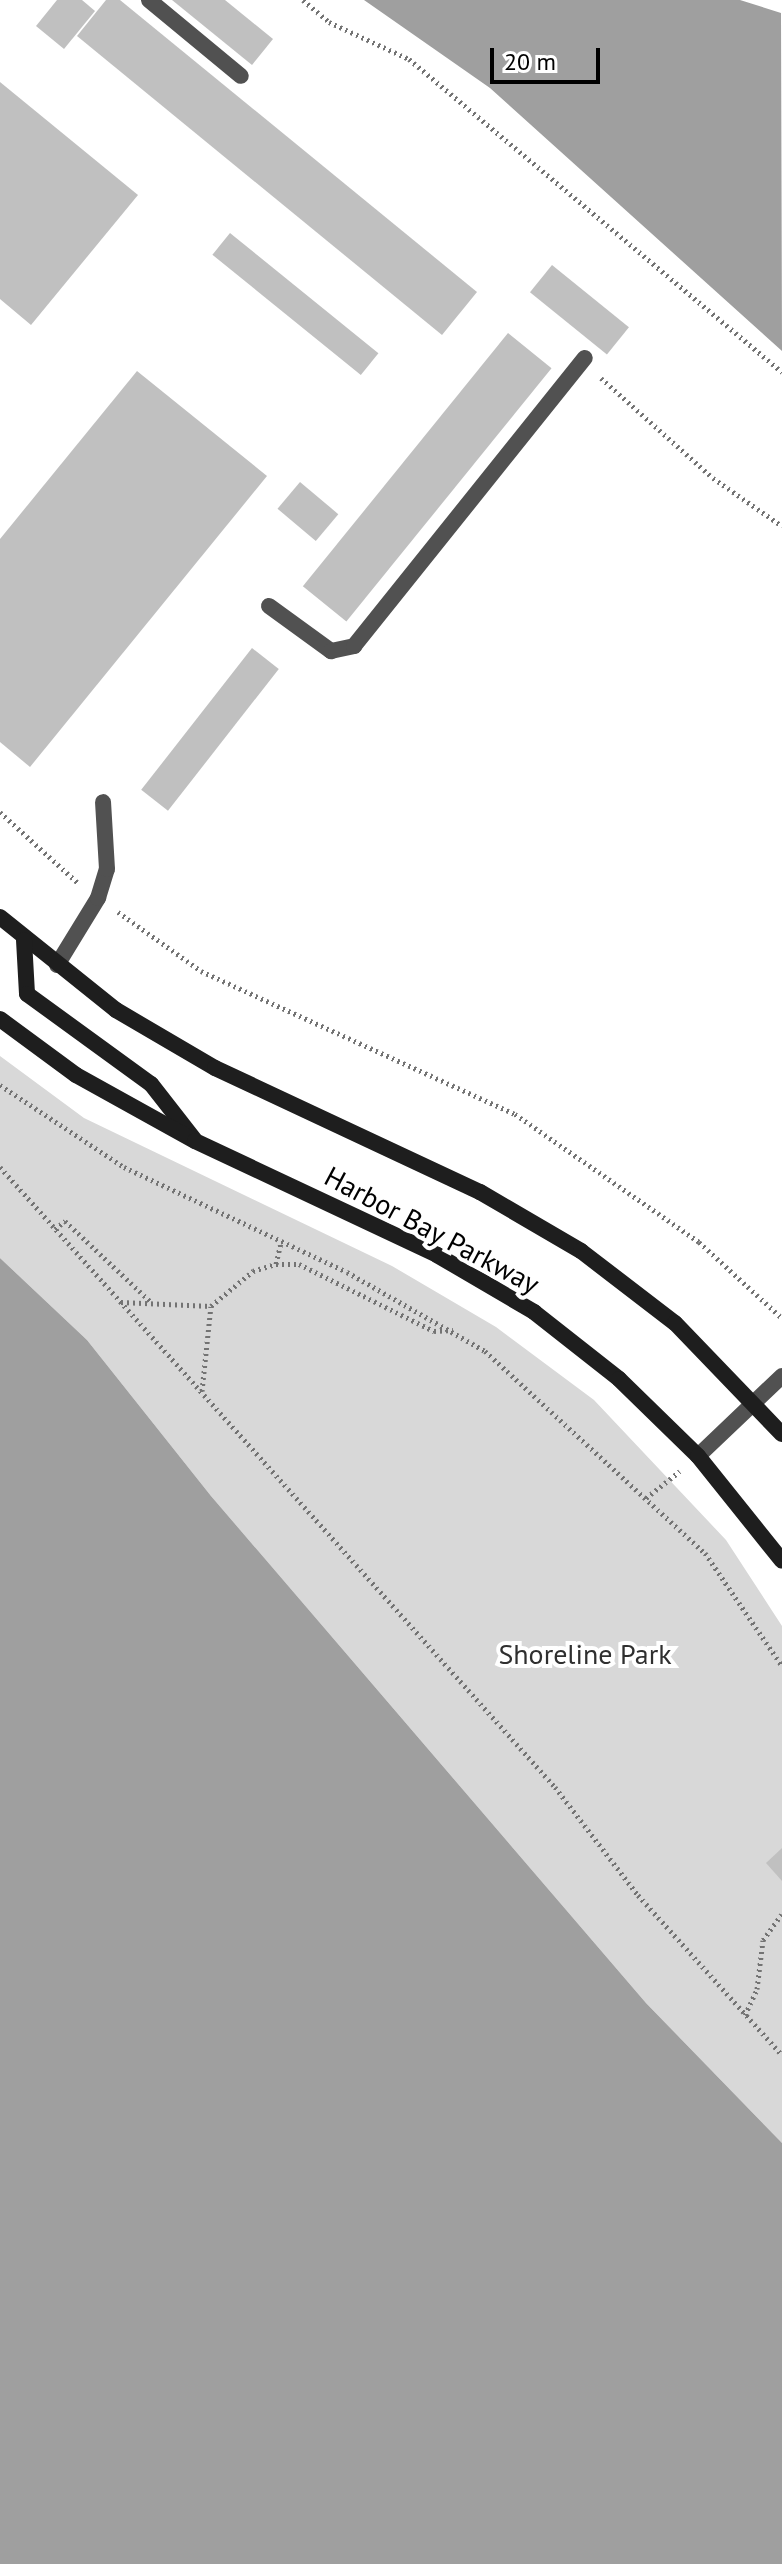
<!DOCTYPE html>
<html>
<head>
<meta charset="utf-8">
<style>
	body { margin:0 }
	#map { position:relative; width:782px; height:2564px; overflow:hidden; background:#fff; font-family:"PT Sans",sans-serif }
	div>[style] { position:absolute }
	.green>* { inset:0; background:#d8d8d8 }
	.water>* { inset:0; background:#9f9f9f }
	.building>* { inset:0; background:#c0c0c0; transform-origin:0 0 }
	.path>* { height:5px; margin-top:-2.5px; transform-origin:0; background:repeating-linear-gradient(90deg,#737373 0 2px,transparent 0 6px) }
	.service>* { height:16px; margin:-8px; padding:0 8px; transform-origin:8px; border-radius:8px; background:#515151 }
	.secondary>* { height:16px; margin:-8px; padding:0 8px; transform-origin:8px; border-radius:8px; background:#1e1e1e }
	span { translate:-50% -50%; white-space:nowrap; text-align:center; line-height:1.15; -webkit-text-stroke:8px #fff; paint-order:stroke }
	.street-label { font-size:28px; color:#000 }
	.park-label { font-size:28px; color:#2f2f2f }
	.scale { position:absolute; left:490px; top:48px; width:110px; height:36px; box-sizing:border-box; border:4px solid #000; border-top:0; padding-left:10px; font-size:24px; line-height:28px; white-space:nowrap; color:#000; -webkit-text-stroke:6px #fff; paint-order:stroke }
</style>
</head>
<body>
<div id="map">
	<div class="green">
		<i style="clip-path:polygon(0 1056px,84px 1118px,392px 1266px,496px 1327px,594px 1400px,726px 1540px,782px 1626px,782px 2143px,646px 2003px,211px 1496px,87px 1340px,0 1258px)"></i>
	</div>
	<div class="water">
		<i style="clip-path:polygon(364px 0,740px 0,781px 13px,782px 351px,490px 88px)"></i>
		<i style="clip-path:polygon(0 1258px,87px 1340px,211px 1496px,646px 2003px,782px 2143px,782px 2564px,0 2564px)"></i>
	</div>
	<div class="building">
		<i style="clip-path:polygon(57px 0,82px 0,95px 11px,64px 49px,36px 26px)"></i>
		<i style="clip-path:polygon(106px 0,120px 0,477px 292px,442px 335px,77px 36px)"></i>
		<i style="clip-path:polygon(172px 0,225px 0,273px 39px,252px 65px)"></i>
		<i style="clip-path:polygon(0 82px,138px 195px,31px 325px,0 299px)"></i>
		<i style="left:230px;top:233px;width:191px;height:28px;rotate:39deg"></i>
		<i style="left:552px;top:265px;width:99px;height:35px;rotate:39deg"></i>
		<i style="left:508px;top:333px;width:56px;height:326px;rotate:39deg"></i>
		<i style="clip-path:polygon(137px 371px,267px 476px,30px 767px,0 742px,0 539px)"></i>
		<i style="left:300px;top:482px;width:50px;height:35px;rotate:40deg"></i>
		<i style="left:252px;top:648px;width:34px;height:180px;rotate:38deg"></i>
		<i style="clip-path:polygon(782px 1848px,782px 1881px,766px 1863px)"></i>
	</div>
	<div class="path">
		<i style="left:303px;top:0;width:34px;rotate:40deg"></i>
		<i style="left:329px;top:22px;width:88px;rotate:24.8deg"></i>
		<i style="left:409px;top:59px;width:487px;rotate:40deg"></i>
		<i style="left:601px;top:378px;width:150px;rotate:41.8deg"></i>
		<i style="left:713px;top:478px;width:84px;rotate:34.8deg"></i>
		<i style="left:0;top:812px;width:105px;rotate:42.3deg"></i>
		<i style="left:118px;top:912px;width:102px;rotate:35.4deg"></i>
		<i style="left:201px;top:971px;width:345px;rotate:24.5deg"></i>
		<i style="left:515px;top:1114px;width:224px;rotate:34.8deg"></i>
		<i style="left:699px;top:1242px;width:113px;rotate:42.5deg"></i>
		<i style="left:0;top:1085px;width:149px;rotate:33.5deg"></i>
		<i style="left:124px;top:1167px;width:246px;rotate:25.2deg"></i>
		<i style="left:347px;top:1272px;width:159px;rotate:29.8deg"></i>
		<i style="left:485px;top:1351px;width:299px;rotate:42.6deg"></i>
		<i style="left:705px;top:1553px;width:137px;rotate:55.7deg"></i>
		<i style="left:0;top:1167px;width:832px;rotate:48.17deg"></i>
		<i style="left:555px;top:1787px;width:136px;rotate:52.5deg"></i>
		<i style="left:638px;top:1895px;width:215px;rotate:48deg"></i>
		<i style="left:55px;top:1229px;width:13px;rotate:-39deg"></i>
		<i style="left:65px;top:1221px;width:120px;rotate:43.3deg"></i>
		<i style="left:276px;top:1264px;width:22px;rotate:-77deg"></i>
		<i style="left:121px;top:1302px;width:90px;rotate:2.5deg"></i>
		<i style="left:202px;top:1391px;width:85px;rotate:-84deg"></i>
		<i style="left:211px;top:1306px;width:55px;rotate:-39.8deg"></i>
		<i style="left:253px;top:1271px;width:24px;rotate:-17deg"></i>
		<i style="left:276px;top:1264px;width:23px"></i>
		<i style="left:299px;top:1264px;width:151px;rotate:26.4deg"></i>
		<i style="left:434px;top:1331px;width:19px;rotate:-3deg"></i>
		<i style="left:646px;top:1498px;width:43px;rotate:-38.5deg"></i>
		<i style="left:745px;top:2015px;width:29px;rotate:-65deg"></i>
		<i style="left:757px;top:1989px;width:49px;rotate:-83deg"></i>
		<i style="left:763px;top:1940px;width:32px;rotate:-54deg"></i>
	</div>
	<div class="service">
		<i style="left:149px;top:0;width:119px;rotate:39.6deg"></i>
		<i style="left:269px;top:606px;width:77px;rotate:36deg"></i>
		<i style="left:331px;top:651px;width:24px;rotate:-12deg"></i>
		<i style="left:354px;top:646px;width:369px;rotate:-51.3deg"></i>
		<i style="left:57px;top:965px;width:79px;rotate:-58.5deg"></i>
		<i style="left:98px;top:898px;width:30px;rotate:-73deg"></i>
		<i style="left:107px;top:869px;width:67px;rotate:-93.4deg"></i>
		<i style="left:698px;top:1456px;width:116px;rotate:-43.6deg"></i>
	</div>
	<div class="secondary">
		<i style="left:0;top:917px;width:149px;rotate:38.7deg"></i>
		<i style="left:116px;top:1010px;width:115px;rotate:30.4deg"></i>
		<i style="left:215px;top:1068px;width:293px;rotate:25.1deg"></i>
		<i style="left:480px;top:1192px;width:117px;rotate:30.3deg"></i>
		<i style="left:581px;top:1251px;width:118px;rotate:37.5deg"></i>
		<i style="left:675px;top:1323px;width:154px;rotate:46.1deg"></i>
		<i style="left:24px;top:940px;width:54px;rotate:86.8deg"></i>
		<i style="left:27px;top:994px;width:153px;rotate:36deg"></i>
		<i style="left:151px;top:1084px;width:70px;rotate:52deg"></i>
		<i style="left:0;top:1019px;width:94px;rotate:36.4deg"></i>
		<i style="left:76px;top:1075px;width:136px;rotate:29deg"></i>
		<i style="left:195px;top:1141px;width:268px;rotate:25.2deg"></i>
		<i style="left:437px;top:1255px;width:113px;rotate:30.4deg"></i>
		<i style="left:534px;top:1312px;width:108px;rotate:38.2deg"></i>
		<i style="left:619px;top:1379px;width:110px;rotate:44.3deg"></i>
		<i style="left:698px;top:1456px;width:134px;rotate:51.3deg"></i>
	</div>
	<div class="street-label">
		<span style="left:432px;top:1230px;rotate:28deg">Harbor Bay Parkway</span>
	</div>
	<div class="park-label">
		<span style="left:585px;top:1654px">Shoreline Park</span>
	</div>
	<div class="scale">20 m</div>
</div>
</body>
</html>
